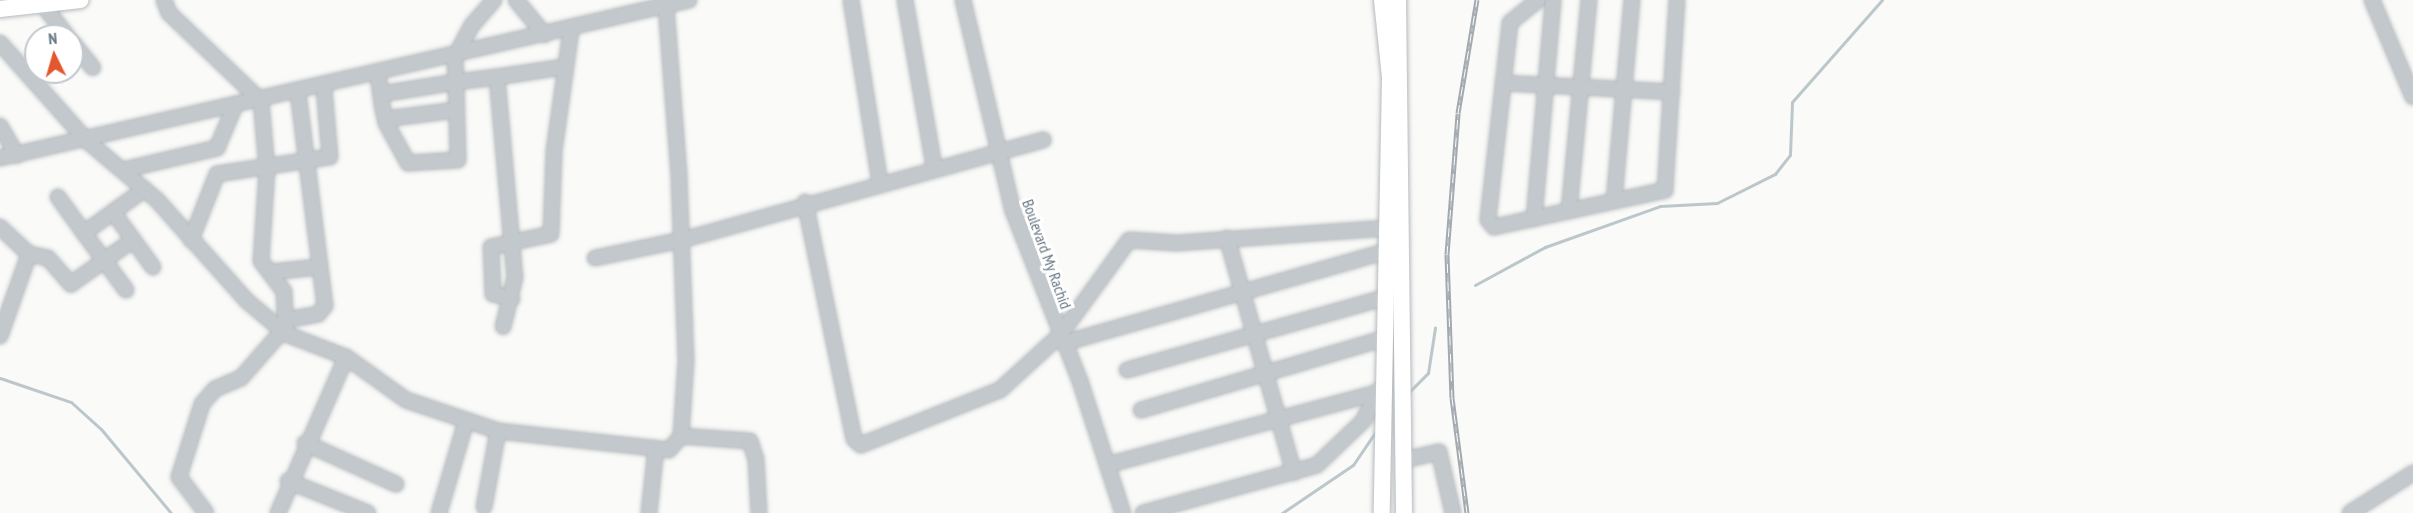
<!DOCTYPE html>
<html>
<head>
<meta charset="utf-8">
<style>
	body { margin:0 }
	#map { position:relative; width:2413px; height:513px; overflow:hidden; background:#fafaf8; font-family:"PT Sans Narrow",sans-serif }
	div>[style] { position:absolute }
	.stream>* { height:3px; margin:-1.5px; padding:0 1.5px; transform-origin:1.5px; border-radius:1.5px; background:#bbc7cb }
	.roads { filter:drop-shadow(0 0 2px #b5babe) drop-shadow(0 0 2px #b5babe) }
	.minor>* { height:14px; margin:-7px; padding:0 7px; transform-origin:7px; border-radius:7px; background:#c3c8cc }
	.major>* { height:16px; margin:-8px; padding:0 8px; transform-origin:8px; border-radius:8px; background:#fff }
	.rail>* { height:5px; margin-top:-2.5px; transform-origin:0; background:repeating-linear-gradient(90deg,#fff 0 9px,#a2aab0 0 18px); box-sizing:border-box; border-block:2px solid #a2aab0 }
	span { translate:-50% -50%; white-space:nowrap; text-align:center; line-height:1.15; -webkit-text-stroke:6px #fff; paint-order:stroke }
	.street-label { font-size:16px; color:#657683 }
	.north { position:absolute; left:24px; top:24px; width:60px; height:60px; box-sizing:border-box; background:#fff; border:2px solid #c1c8cd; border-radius:50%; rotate:355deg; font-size:16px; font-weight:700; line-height:24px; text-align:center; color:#657683 }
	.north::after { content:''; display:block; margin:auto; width:21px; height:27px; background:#e4572e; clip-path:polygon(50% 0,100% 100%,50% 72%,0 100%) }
</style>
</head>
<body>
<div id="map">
	<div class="stream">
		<i style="left:1475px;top:285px;width:80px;rotate:-28.5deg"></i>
		<i style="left:1545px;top:247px;width:122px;rotate:-19.6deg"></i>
		<i style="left:1660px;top:206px;width:57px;rotate:-3deg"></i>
		<i style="left:1717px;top:203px;width:65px;rotate:-26.6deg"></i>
		<i style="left:1775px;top:174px;width:24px;rotate:-52deg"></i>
		<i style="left:1790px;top:155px;width:53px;rotate:-87.8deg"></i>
		<i style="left:1792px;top:102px;width:136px;rotate:-48.6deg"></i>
		<i style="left:0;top:378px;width:75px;rotate:18.7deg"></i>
		<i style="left:71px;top:402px;width:40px;rotate:42deg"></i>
		<i style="left:101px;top:429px;width:109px;rotate:50.2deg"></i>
		<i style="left:1409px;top:392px;width:27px;rotate:-45deg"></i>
		<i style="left:1428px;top:373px;width:46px;rotate:-81.2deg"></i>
		<i style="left:1282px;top:513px;width:86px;rotate:-34.1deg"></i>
		<i style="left:1353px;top:465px;width:41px;rotate:-55.9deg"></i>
	</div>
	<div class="roads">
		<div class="minor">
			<i style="left:164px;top:0;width:14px;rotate:69deg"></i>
			<i style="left:169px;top:13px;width:127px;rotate:43.7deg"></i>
			<i style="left:261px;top:101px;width:68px;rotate:85deg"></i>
			<i style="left:267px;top:169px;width:92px;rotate:93.7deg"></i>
			<i style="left:261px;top:261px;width:38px;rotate:53deg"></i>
			<i style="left:284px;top:291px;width:43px;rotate:87.3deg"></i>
			<i style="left:494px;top:0;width:33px;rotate:131deg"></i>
			<i style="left:472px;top:25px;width:36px;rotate:118deg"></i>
			<i style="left:455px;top:57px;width:25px;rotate:88deg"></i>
			<i style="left:456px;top:82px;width:41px;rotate:-7deg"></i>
			<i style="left:497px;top:77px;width:201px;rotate:84.9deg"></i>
			<i style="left:515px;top:277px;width:51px;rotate:103.5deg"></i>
			<i style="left:516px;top:0;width:45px;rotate:50.4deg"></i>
			<i style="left:851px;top:0;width:185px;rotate:81deg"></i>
			<i style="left:905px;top:0;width:169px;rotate:80.1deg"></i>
			<i style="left:963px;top:0;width:217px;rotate:76.7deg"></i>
			<i style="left:1013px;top:211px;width:183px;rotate:68.5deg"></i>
			<i style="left:1080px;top:381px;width:139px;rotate:72deg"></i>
			<i style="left:1538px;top:0;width:36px;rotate:141deg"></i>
			<i style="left:1510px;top:23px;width:198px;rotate:96.4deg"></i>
			<i style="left:1488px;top:220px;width:9px;rotate:49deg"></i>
			<i style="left:1494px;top:227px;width:175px;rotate:-12.2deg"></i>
			<i style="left:1665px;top:190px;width:190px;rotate:-86.4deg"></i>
			<i style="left:2372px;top:0;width:105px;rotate:67.1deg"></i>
			<i style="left:43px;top:5px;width:39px;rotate:52deg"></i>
			<i style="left:72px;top:42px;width:33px;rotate:51deg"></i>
			<i style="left:0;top:43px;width:130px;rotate:48.4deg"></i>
			<i style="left:86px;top:140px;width:93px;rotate:40.2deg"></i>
			<i style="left:157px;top:200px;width:135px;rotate:48.3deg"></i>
			<i style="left:247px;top:301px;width:51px;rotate:40.2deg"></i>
			<i style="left:286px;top:334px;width:64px;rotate:21deg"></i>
			<i style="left:346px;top:357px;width:74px;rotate:35.6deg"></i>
			<i style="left:406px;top:400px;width:97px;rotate:18.6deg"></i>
			<i style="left:498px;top:431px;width:172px;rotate:6.3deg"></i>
			<i style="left:669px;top:450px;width:18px;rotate:-49deg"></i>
			<i style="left:681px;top:436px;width:76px;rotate:-86.2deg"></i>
			<i style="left:686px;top:360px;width:185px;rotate:-92.2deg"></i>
			<i style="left:679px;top:175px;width:169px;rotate:-94.4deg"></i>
			<i style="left:378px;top:75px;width:30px;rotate:82deg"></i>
			<i style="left:382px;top:105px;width:18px;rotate:77deg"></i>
			<i style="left:386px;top:123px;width:46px;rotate:61.2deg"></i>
			<i style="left:408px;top:163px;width:50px;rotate:-3.4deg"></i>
			<i style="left:458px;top:160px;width:78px;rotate:-91.5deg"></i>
			<i style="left:456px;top:82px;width:76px;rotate:170.9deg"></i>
			<i style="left:497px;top:77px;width:68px;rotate:-8.5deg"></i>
			<i style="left:1503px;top:83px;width:169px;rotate:3deg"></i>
			<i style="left:385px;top:119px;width:72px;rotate:-7.2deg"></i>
			<i style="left:0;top:126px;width:34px;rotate:60deg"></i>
			<i style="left:0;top:158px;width:707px;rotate:-12.92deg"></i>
			<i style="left:123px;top:170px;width:97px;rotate:-13.2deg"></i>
			<i style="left:217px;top:148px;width:43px;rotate:-67deg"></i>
			<i style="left:58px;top:197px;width:44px;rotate:54.2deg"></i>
			<i style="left:1614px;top:201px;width:202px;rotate:-84.9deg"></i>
			<i style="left:805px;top:202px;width:242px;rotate:78.3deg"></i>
			<i style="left:854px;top:439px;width:9px;rotate:41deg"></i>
			<i style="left:861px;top:445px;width:149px;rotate:-21.6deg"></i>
			<i style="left:1000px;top:390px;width:81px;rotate:-42.5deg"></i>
			<i style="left:1060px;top:335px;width:117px;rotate:-54deg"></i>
			<i style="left:1129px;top:240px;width:48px;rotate:3.6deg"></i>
			<i style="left:1177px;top:243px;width:211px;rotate:-4.1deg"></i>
			<i style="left:1569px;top:211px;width:212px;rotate:-84.6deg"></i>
			<i style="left:113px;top:212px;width:39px;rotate:-36deg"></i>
			<i style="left:1534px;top:219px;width:220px;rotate:-85deg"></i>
			<i style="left:0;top:227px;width:40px;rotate:43deg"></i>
			<i style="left:29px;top:254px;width:19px;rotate:12deg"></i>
			<i style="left:48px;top:258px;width:35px;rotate:49deg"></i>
			<i style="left:71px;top:284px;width:76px;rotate:-35.4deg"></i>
			<i style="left:1227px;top:238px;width:244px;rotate:74.1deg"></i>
			<i style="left:191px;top:240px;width:71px;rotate:-68.5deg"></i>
			<i style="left:217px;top:174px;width:114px;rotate:-8.6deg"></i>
			<i style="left:330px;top:157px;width:69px;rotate:-95deg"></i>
			<i style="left:595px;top:258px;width:89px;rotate:-11.7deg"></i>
			<i style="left:682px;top:240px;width:375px;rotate:-15.5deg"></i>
			<i style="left:271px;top:272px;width:48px;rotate:-5.9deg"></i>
			<i style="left:126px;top:290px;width:71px;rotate:-126.4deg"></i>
			<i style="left:84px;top:233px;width:36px;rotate:-36deg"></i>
			<i style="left:113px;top:212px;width:68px;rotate:54deg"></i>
			<i style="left:512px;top:299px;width:20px;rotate:-165deg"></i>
			<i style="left:493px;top:294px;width:47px;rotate:-92.4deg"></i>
			<i style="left:491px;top:247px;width:61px;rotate:-12.2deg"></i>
			<i style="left:551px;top:234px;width:83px;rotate:-87.9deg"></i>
			<i style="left:554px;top:151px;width:122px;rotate:-82deg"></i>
			<i style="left:285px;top:320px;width:34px;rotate:-10deg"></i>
			<i style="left:318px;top:314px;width:11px;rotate:-49deg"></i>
			<i style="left:325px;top:306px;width:215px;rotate:-97.2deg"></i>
			<i style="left:0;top:336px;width:87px;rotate:-70.5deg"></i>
			<i style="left:1064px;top:343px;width:336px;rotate:-15.9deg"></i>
			<i style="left:1127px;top:370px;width:269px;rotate:-15.7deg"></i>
			<i style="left:1141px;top:410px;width:254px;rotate:-16.4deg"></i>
			<i style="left:681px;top:436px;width:69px;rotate:4.1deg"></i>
			<i style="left:750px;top:441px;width:19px;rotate:72deg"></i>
			<i style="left:756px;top:459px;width:54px;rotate:86.8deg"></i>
			<i style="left:305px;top:443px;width:100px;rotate:24.3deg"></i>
			<i style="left:1404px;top:460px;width:36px;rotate:-13deg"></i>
			<i style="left:1439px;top:452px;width:63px;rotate:77.1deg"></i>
			<i style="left:1107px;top:465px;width:287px;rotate:-15deg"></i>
			<i style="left:288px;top:481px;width:86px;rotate:21.8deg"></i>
			<i style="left:484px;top:507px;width:77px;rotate:-79.6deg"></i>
			<i style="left:206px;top:513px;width:45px;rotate:-126.9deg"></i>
			<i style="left:179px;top:477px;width:77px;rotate:-72.5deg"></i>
			<i style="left:202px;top:404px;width:20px;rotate:-49deg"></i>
			<i style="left:215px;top:389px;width:28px;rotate:-23deg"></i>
			<i style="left:241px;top:378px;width:62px;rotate:-48.9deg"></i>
			<i style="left:278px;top:513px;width:170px;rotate:-66.4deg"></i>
			<i style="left:439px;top:513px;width:96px;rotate:-73.6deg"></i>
			<i style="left:649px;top:513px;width:65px;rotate:-83.9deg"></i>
			<i style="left:1143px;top:513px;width:180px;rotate:-15.4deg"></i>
			<i style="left:1317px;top:465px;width:64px;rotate:-43.7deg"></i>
			<i style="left:1363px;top:421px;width:35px;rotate:-63deg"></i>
			<i style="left:2350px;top:513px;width:75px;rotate:-32.4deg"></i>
		</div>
		<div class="major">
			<i style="left:1382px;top:0;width:78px;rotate:84.1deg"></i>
			<i style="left:1390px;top:78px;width:435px;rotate:91.1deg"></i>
			<i style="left:1398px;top:0;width:513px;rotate:89.33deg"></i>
			<i style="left:0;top:9px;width:81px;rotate:-6.3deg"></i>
		</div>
	</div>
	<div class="rail">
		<i style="left:1467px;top:513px;width:116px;rotate:-97.4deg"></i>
		<i style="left:1452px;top:398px;width:144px;rotate:-92deg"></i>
		<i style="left:1447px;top:254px;width:141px;rotate:-85.5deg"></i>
		<i style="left:1458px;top:113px;width:115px;rotate:-80.5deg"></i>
	</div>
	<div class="street-label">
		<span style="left:1047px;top:254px;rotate:70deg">Boulevard My Rachid</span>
	</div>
	<div class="north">N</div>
</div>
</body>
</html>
